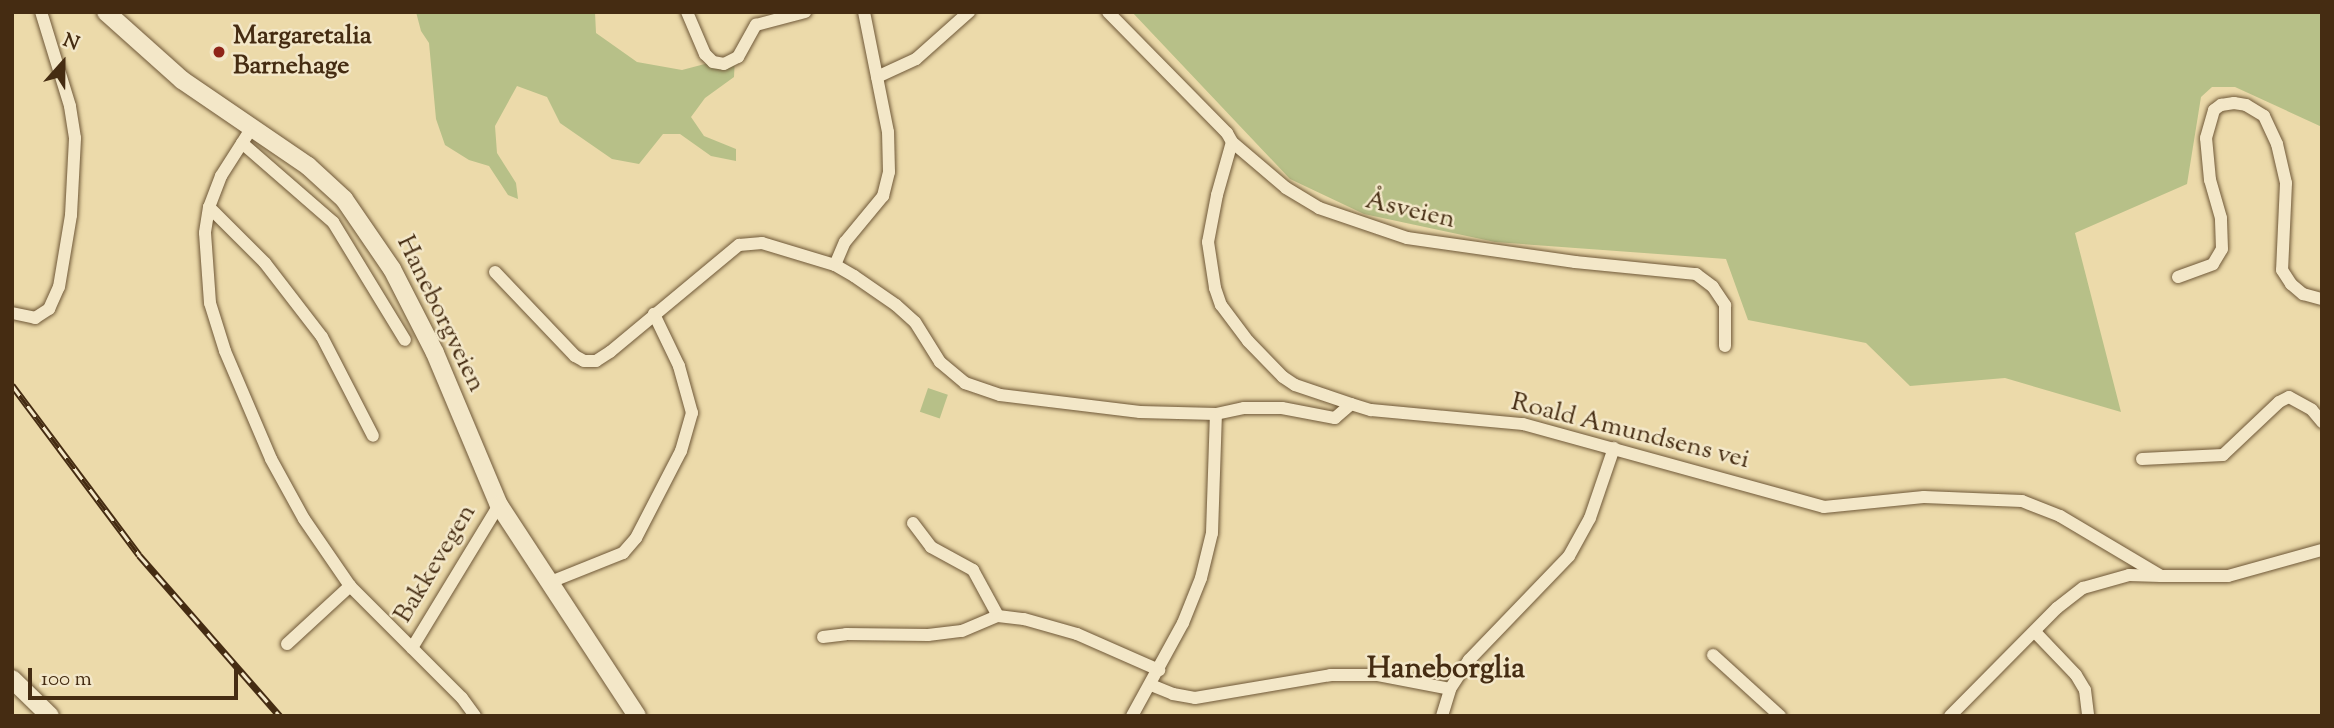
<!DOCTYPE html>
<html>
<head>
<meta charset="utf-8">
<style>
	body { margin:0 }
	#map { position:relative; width:2334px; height:728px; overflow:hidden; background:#ecdaaa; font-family:"Sorts Mill Goudy",serif }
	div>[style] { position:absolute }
	.green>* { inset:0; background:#b7c088; transform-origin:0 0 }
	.roads { filter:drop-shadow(0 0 2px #6f5838) drop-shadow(0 0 2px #6f5838) }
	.street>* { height:12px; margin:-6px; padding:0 6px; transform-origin:6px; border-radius:6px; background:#f3e7c8 }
	.secondary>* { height:18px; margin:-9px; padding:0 9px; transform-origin:9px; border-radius:9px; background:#f3e7c8 }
	.rail>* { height:7px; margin-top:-3.5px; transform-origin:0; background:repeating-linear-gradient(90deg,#f3e7c8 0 13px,#452c12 0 26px); box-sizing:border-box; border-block:2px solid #452c12 }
	.dots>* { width:19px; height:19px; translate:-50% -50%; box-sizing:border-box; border:4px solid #f3e7c8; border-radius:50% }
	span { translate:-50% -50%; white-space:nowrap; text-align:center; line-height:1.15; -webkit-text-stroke:5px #f3e7c8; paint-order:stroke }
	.poi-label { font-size:26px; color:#452c12; font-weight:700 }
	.left { translate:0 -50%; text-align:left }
	.street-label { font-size:26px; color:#452c12 }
	.quarter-label { font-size:30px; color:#452c12; font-weight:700 }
	.frame { position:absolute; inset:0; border:14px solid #452c12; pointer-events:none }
	.north { position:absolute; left:28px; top:28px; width:70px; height:70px; -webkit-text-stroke:5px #f3e7c8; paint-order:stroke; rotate:21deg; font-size:19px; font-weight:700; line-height:28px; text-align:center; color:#452c12 }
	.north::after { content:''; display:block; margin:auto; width:24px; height:32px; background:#452c12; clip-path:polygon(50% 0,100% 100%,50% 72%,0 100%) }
	.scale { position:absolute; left:28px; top:668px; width:210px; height:32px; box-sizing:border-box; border:4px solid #452c12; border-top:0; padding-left:9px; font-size:21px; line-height:24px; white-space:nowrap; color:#452c12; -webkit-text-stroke:5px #f3e7c8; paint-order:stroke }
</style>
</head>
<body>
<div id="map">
	<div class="green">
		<i style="clip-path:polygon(416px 12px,595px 12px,596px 33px,637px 62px,682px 70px,735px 56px,734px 77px,705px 98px,691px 117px,704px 136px,736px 149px,736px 161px,711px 156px,680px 134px,663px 134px,639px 164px,612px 159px,560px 123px,547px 97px,517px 86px,495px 126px,497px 153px,516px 183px,518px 199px,508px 195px,489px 166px,469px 160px,445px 145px,436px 119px,429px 43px,421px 31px)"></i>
		<i style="clip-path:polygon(1132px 12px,2322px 12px,2322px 127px,2235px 87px,2212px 87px,2201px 97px,2187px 184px,2075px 233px,2121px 412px,2005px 378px,1910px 386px,1866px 343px,1748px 320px,1726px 259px,1495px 242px,1364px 214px,1290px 179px)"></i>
		<i style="left:928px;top:388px;width:21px;height:25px;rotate:19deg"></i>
	</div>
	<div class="roads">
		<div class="street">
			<i style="left:687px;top:12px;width:46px;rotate:66.8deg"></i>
			<i style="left:705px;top:54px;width:11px;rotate:45deg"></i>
			<i style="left:713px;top:62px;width:11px;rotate:10deg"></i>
			<i style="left:724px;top:64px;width:16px;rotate:-27deg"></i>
			<i style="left:738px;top:57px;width:37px;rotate:-61deg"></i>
			<i style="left:756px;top:25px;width:51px;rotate:-14.9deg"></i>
			<i style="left:1108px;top:12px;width:170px;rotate:45.5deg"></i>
			<i style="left:1227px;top:133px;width:10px;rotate:61deg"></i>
			<i style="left:1232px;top:142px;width:71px;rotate:40.4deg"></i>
			<i style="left:1286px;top:188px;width:39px;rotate:31deg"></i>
			<i style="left:1319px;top:208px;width:93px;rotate:18.8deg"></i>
			<i style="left:1407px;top:238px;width:170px;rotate:8.1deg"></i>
			<i style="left:1575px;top:262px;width:122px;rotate:5.7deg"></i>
			<i style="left:1696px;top:274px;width:21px;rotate:37deg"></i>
			<i style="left:1713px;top:287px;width:22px;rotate:56deg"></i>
			<i style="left:1725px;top:305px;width:41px;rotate:90deg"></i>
			<i style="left:877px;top:77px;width:43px;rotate:-24.8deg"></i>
			<i style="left:916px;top:59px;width:71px;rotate:-41.6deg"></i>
			<i style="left:251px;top:129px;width:56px;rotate:122.6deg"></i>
			<i style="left:221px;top:176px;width:33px;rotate:111deg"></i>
			<i style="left:209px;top:207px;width:26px;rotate:99deg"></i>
			<i style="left:205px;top:233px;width:70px;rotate:85.9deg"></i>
			<i style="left:210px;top:303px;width:50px;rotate:72.6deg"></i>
			<i style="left:225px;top:351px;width:117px;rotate:66.9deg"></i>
			<i style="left:271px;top:459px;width:68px;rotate:61.2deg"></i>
			<i style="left:304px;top:519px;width:81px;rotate:55.5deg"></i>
			<i style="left:350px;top:586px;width:158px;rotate:45deg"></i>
			<i style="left:462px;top:698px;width:22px;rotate:54deg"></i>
			<i style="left:1232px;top:142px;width:55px;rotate:105.8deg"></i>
			<i style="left:1217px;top:195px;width:48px;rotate:100.8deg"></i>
			<i style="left:1208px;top:242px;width:47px;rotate:81.3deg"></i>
			<i style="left:1215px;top:288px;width:18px;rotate:71deg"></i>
			<i style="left:1221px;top:305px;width:45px;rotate:53.1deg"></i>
			<i style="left:1248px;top:341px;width:50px;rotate:45.8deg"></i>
			<i style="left:1283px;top:377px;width:14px;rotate:34deg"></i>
			<i style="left:1295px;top:385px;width:59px;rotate:18.7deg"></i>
			<i style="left:242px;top:143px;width:121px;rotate:41deg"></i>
			<i style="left:333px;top:222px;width:138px;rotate:58.6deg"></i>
			<i style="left:209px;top:207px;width:79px;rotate:45deg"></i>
			<i style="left:265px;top:263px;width:93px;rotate:52.4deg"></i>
			<i style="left:322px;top:337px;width:111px;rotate:62.7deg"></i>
			<i style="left:835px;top:265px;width:25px;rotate:-67deg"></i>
			<i style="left:845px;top:242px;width:60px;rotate:-50.4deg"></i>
			<i style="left:883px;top:196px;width:25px;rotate:-76deg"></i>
			<i style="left:889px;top:172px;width:40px;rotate:-91.4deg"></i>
			<i style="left:888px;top:132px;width:122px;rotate:-101.3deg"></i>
			<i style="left:495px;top:272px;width:116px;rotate:46.4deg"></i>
			<i style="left:575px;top:356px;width:10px;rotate:29deg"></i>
			<i style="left:584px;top:361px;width:12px"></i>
			<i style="left:596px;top:361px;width:17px;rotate:-33deg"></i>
			<i style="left:610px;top:352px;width:168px;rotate:-39.7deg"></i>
			<i style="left:739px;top:245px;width:23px;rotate:-5deg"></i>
			<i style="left:762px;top:243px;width:76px;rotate:16.8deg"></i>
			<i style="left:835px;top:265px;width:22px;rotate:30deg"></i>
			<i style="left:854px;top:276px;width:51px;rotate:34.6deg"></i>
			<i style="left:896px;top:305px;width:25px;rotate:42deg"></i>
			<i style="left:915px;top:322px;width:47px;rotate:58deg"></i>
			<i style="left:940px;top:362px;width:33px;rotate:40deg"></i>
			<i style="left:965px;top:383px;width:37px;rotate:19deg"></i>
			<i style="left:1000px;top:395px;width:141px;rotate:6.9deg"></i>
			<i style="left:1140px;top:412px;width:76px;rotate:1.5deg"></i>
			<i style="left:1216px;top:414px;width:29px;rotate:-12deg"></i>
			<i style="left:1244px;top:408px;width:38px"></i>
			<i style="left:1282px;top:408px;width:54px;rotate:10.7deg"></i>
			<i style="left:1335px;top:418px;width:21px;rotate:-41deg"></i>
			<i style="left:1351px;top:404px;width:21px;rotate:17deg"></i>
			<i style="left:1371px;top:410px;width:153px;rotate:5.3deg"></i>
			<i style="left:1523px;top:424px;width:312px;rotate:15.4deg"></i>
			<i style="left:1824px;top:507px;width:100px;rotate:-5.7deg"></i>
			<i style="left:1924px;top:497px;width:98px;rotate:2.3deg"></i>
			<i style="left:2022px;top:501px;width:41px;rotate:21.5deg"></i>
			<i style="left:2060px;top:516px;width:117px;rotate:30.7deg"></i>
			<i style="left:2161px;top:576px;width:67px"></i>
			<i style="left:2228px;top:576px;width:98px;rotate:-15.5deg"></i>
			<i style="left:2178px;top:277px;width:37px;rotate:-20deg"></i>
			<i style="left:2213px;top:264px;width:17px;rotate:-59deg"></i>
			<i style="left:2222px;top:249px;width:31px;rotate:-92deg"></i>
			<i style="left:2221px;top:218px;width:40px;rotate:-106deg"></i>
			<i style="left:2210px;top:180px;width:42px;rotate:-95.4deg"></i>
			<i style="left:2206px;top:138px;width:29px;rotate:-74deg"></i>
			<i style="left:2214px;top:110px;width:9px;rotate:-36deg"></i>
			<i style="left:2221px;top:105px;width:13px;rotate:-9deg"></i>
			<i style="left:2234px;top:103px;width:12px;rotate:9deg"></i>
			<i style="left:2246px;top:105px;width:21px;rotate:31deg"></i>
			<i style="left:2264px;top:116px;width:31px;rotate:65deg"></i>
			<i style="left:2277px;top:144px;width:40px;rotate:77deg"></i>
			<i style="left:2286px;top:183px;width:87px;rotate:92.6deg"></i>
			<i style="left:2282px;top:270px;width:17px;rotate:57deg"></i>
			<i style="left:2291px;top:284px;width:16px;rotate:40deg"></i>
			<i style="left:2303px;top:294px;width:20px;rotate:15deg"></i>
			<i style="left:12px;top:313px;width:24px;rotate:12deg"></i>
			<i style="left:35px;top:318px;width:17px;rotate:-33deg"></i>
			<i style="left:49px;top:309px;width:24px;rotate:-66deg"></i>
			<i style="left:59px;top:287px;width:73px;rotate:-80.5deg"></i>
			<i style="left:71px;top:215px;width:77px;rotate:-87deg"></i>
			<i style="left:75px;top:138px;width:32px;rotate:-99deg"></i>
			<i style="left:70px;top:106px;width:98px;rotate:-107.1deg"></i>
			<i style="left:2142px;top:459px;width:81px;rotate:-2.8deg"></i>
			<i style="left:2223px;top:455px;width:77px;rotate:-43.4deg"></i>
			<i style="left:2279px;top:402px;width:11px;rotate:-27deg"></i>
			<i style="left:2289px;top:397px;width:26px;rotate:29deg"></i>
			<i style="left:2312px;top:410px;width:16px;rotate:50deg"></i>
			<i style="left:913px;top:523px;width:30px;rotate:53deg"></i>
			<i style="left:931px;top:547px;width:48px;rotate:28.7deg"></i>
			<i style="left:973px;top:570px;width:52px;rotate:61.5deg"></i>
			<i style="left:548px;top:583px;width:81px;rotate:-21.8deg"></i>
			<i style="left:623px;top:553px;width:20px;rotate:-49deg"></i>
			<i style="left:636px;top:538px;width:98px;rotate:-62.7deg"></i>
			<i style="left:681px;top:451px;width:40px;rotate:-74deg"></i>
			<i style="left:692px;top:413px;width:49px;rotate:-105.5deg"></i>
			<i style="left:679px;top:366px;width:58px;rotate:-115.7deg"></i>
			<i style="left:2035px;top:632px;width:59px;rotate:46.4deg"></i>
			<i style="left:2076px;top:675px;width:17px;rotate:59deg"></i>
			<i style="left:2085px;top:690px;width:26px;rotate:83deg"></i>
			<i style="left:823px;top:637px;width:23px;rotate:-7deg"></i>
			<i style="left:846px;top:634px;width:82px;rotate:0.7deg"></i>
			<i style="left:928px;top:635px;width:34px;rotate:-7deg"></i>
			<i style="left:962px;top:631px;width:39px;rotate:-23deg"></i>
			<i style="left:998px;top:616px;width:26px;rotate:7deg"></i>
			<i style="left:1024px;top:619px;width:55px;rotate:15.8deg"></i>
			<i style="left:1077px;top:634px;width:90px;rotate:23.7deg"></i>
			<i style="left:287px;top:644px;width:86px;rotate:-42.6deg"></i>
			<i style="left:412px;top:648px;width:167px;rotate:-58.7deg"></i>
			<i style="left:1713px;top:655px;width:91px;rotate:42.3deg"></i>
			<i style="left:1151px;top:685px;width:24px;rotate:22deg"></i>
			<i style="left:1173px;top:694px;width:22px;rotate:10deg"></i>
			<i style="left:1195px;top:698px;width:138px;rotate:-9.6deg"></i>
			<i style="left:1331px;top:675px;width:47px"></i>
			<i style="left:1378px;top:675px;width:73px;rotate:11deg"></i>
			<i style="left:1450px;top:689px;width:35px;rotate:-57deg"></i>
			<i style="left:1469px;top:660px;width:144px;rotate:-46.1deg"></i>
			<i style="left:1569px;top:556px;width:43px;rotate:-61.1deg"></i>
			<i style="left:1590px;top:518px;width:74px;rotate:-71.1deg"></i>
			<i style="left:1132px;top:716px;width:106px;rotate:-61.3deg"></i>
			<i style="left:1183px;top:623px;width:48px;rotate:-68.2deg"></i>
			<i style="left:1201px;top:578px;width:46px;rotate:-76.3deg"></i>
			<i style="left:1212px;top:533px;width:119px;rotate:-88.1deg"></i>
			<i style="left:1442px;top:716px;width:28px;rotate:-73deg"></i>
			<i style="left:1950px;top:716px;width:152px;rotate:-45.3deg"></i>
			<i style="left:2057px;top:608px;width:33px;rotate:-38deg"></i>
			<i style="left:2083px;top:588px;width:48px;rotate:-15.8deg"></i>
			<i style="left:2129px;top:575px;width:32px;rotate:2deg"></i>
		</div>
		<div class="secondary">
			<i style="left:106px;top:12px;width:102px;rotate:41.8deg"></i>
			<i style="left:182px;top:80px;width:153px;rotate:34.3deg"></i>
			<i style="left:308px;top:166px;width:49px;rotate:42.5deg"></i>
			<i style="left:344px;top:199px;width:85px;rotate:55.6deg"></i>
			<i style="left:392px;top:269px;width:94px;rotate:62.9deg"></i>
			<i style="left:435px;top:353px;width:165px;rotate:67.2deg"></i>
			<i style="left:499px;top:505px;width:252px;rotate:56.8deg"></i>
			<i style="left:12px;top:679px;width:53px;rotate:44.2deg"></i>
		</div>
	</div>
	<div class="rail">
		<i style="left:12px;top:385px;width:212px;rotate:53.2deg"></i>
		<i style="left:139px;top:555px;width:214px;rotate:48.8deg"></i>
	</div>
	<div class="dots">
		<i style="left:219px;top:52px;background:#8f2418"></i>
	</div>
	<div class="poi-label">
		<span class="left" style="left:233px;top:52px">Margaretalia<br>Barnehage</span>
	</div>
	<div class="street-label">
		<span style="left:1410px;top:211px;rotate:13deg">Åsveien</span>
		<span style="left:440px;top:314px;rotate:64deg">Haneborgveien</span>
		<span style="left:1630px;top:432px;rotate:14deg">Roald Amundsens vei</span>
		<span style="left:436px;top:564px;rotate:-59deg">Bakkevegen</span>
	</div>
	<div class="quarter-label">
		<span style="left:1446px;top:670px">Haneborglia</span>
	</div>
	<div class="frame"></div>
	<div class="north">N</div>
	<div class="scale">100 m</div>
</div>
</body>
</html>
